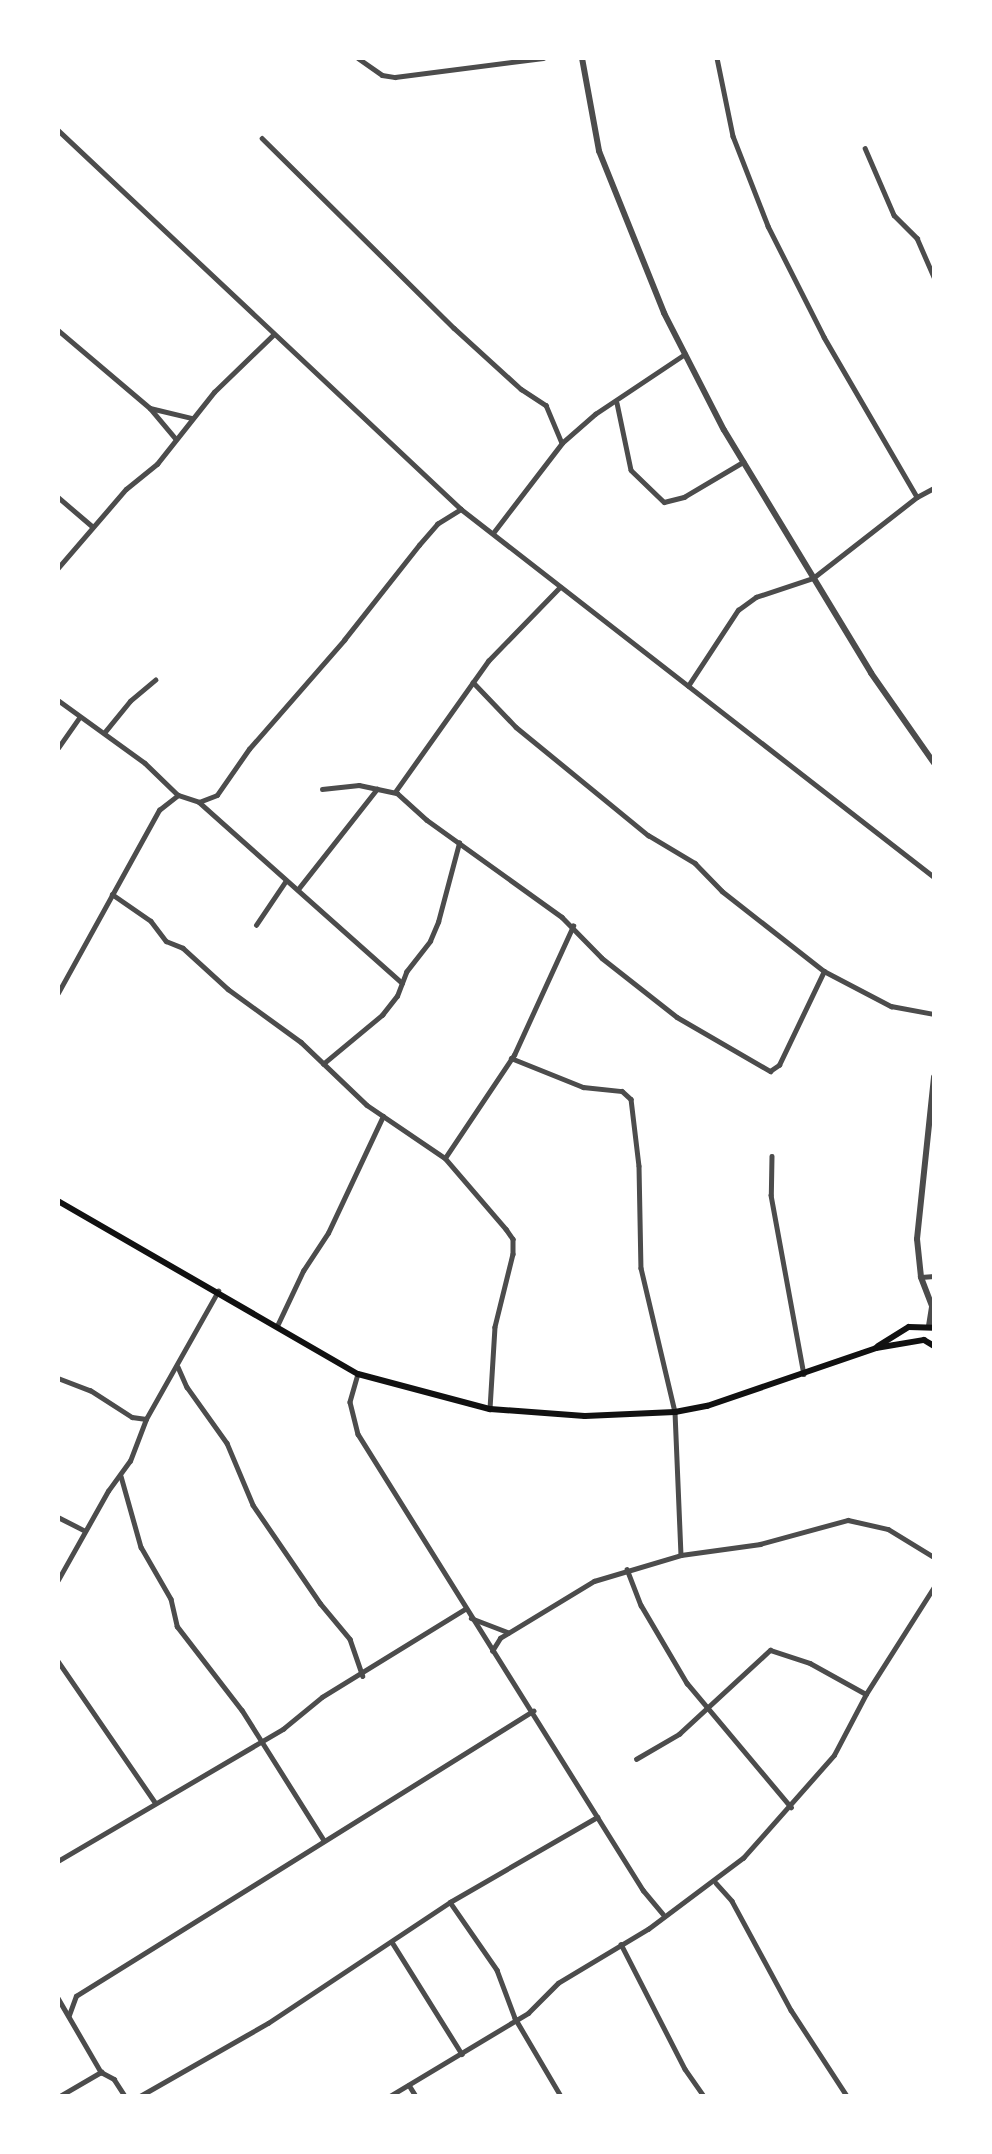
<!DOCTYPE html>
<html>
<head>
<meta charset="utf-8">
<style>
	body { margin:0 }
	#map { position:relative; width:992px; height:2154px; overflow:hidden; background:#fff; font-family:"Sofia Sans Condensed",sans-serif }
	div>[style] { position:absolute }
	.minor>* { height:4.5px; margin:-2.25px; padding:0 2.25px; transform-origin:2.25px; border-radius:2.25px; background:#4c4c4c }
	.tertiary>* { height:6px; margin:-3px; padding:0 3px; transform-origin:3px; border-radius:3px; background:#4c4c4c }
	.secondary>* { height:6px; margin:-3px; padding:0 3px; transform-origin:3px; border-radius:3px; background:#111 }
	span { translate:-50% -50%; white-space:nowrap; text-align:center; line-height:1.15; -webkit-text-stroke:7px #fff; paint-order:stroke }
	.frame { position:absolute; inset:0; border:60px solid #fff; pointer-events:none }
</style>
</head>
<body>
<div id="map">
	<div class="minor">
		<i style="left:358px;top:58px;width:29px;rotate:35deg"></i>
		<i style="left:382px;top:75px;width:13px;rotate:9deg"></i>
		<i style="left:395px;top:77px;width:149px;rotate:-7.3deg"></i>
		<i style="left:717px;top:58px;width:80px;rotate:78.4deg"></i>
		<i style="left:733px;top:136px;width:97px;rotate:68.7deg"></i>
		<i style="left:768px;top:226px;width:124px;rotate:63.2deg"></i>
		<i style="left:824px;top:337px;width:185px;rotate:59.8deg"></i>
		<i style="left:58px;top:130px;width:553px;rotate:43.24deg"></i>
		<i style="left:461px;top:509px;width:599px;rotate:37.88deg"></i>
		<i style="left:262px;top:138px;width:270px;rotate:44.7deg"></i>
		<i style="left:454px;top:328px;width:91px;rotate:42.3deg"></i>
		<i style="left:521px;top:389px;width:30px;rotate:33deg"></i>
		<i style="left:546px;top:405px;width:41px;rotate:67.2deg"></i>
		<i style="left:865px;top:148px;width:73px;rotate:66.6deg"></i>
		<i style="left:894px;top:215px;width:33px;rotate:45deg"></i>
		<i style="left:917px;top:238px;width:43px;rotate:66.4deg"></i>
		<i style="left:58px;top:330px;width:121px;rotate:40.3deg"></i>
		<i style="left:150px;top:408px;width:39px;rotate:50deg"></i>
		<i style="left:617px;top:403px;width:68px;rotate:78.2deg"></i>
		<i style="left:631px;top:470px;width:46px;rotate:44.1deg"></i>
		<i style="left:664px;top:502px;width:21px;rotate:-14deg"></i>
		<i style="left:684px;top:497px;width:69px;rotate:-30.7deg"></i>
		<i style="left:150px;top:408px;width:43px;rotate:13.4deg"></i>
		<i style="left:58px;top:497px;width:45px;rotate:40.5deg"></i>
		<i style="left:493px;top:533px;width:113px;rotate:-52.5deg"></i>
		<i style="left:562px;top:443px;width:44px;rotate:-41.3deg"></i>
		<i style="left:595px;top:414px;width:108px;rotate:-33.7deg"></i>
		<i style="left:58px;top:568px;width:104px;rotate:-49.3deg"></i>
		<i style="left:126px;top:489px;width:40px;rotate:-39deg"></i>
		<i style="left:157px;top:464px;width:92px;rotate:-51.6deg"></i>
		<i style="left:214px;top:392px;width:82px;rotate:-44deg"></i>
		<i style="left:473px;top:682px;width:62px;rotate:46.3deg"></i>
		<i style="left:516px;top:727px;width:171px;rotate:39.3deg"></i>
		<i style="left:648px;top:835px;width:55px;rotate:30.8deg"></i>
		<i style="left:695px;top:863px;width:39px;rotate:46deg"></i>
		<i style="left:722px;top:891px;width:130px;rotate:38.1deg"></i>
		<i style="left:824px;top:971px;width:76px;rotate:27.6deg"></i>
		<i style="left:891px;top:1006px;width:44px;rotate:10.5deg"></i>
		<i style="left:688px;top:686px;width:91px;rotate:-56.7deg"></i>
		<i style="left:738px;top:610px;width:22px;rotate:-36deg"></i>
		<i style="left:756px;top:597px;width:60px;rotate:-18.4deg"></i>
		<i style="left:813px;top:578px;width:132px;rotate:-37.9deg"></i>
		<i style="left:917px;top:497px;width:19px;rotate:-28deg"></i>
		<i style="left:58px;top:700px;width:107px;rotate:35.9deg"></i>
		<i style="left:145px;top:763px;width:46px;rotate:44.1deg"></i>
		<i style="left:104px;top:733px;width:41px;rotate:-50.9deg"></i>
		<i style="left:130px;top:701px;width:33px;rotate:-40deg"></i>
		<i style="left:58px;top:748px;width:37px;rotate:-55deg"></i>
		<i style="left:322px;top:789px;width:37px;rotate:-6deg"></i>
		<i style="left:359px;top:785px;width:39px;rotate:12deg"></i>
		<i style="left:397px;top:793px;width:40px;rotate:42deg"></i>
		<i style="left:427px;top:820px;width:166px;rotate:35.7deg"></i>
		<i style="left:562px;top:917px;width:57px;rotate:45.7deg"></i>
		<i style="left:602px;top:958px;width:95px;rotate:38.2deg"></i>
		<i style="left:677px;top:1017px;width:108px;rotate:30.1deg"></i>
		<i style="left:770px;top:1071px;width:11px;rotate:-34deg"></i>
		<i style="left:779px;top:1065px;width:104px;rotate:-64.4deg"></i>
		<i style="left:395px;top:792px;width:161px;rotate:-54.6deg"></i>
		<i style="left:488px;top:661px;width:103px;rotate:-45.8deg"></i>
		<i style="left:199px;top:802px;width:272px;rotate:41.7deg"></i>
		<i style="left:299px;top:888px;width:126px;rotate:-51.8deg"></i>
		<i style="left:112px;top:894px;width:47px;rotate:34.7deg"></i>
		<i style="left:151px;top:921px;width:25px;rotate:53deg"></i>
		<i style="left:166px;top:941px;width:18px;rotate:22deg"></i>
		<i style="left:183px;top:948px;width:61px;rotate:42.3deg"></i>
		<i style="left:228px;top:989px;width:90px;rotate:36deg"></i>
		<i style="left:301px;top:1042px;width:91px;rotate:43.7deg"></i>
		<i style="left:367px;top:1105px;width:94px;rotate:34.2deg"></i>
		<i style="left:445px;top:1158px;width:94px;rotate:49.3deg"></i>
		<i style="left:506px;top:1229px;width:12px;rotate:55deg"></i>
		<i style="left:513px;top:1239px;width:15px;rotate:90deg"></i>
		<i style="left:513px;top:1254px;width:75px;rotate:103.9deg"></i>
		<i style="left:495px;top:1327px;width:82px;rotate:93.5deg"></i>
		<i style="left:256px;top:925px;width:52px;rotate:-56deg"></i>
		<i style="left:58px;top:993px;width:209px;rotate:-61.1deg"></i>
		<i style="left:159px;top:810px;width:24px;rotate:-38deg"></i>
		<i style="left:178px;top:795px;width:22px;rotate:18deg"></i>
		<i style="left:199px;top:802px;width:19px;rotate:-21deg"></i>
		<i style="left:217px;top:795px;width:56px;rotate:-55.2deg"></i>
		<i style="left:249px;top:749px;width:145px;rotate:-48.9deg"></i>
		<i style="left:344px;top:640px;width:121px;rotate:-51.7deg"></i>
		<i style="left:419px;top:545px;width:28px;rotate:-49deg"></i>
		<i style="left:437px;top:524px;width:28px;rotate:-32deg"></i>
		<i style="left:511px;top:1058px;width:78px;rotate:21.9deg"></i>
		<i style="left:583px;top:1087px;width:39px;rotate:6deg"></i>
		<i style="left:622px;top:1091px;width:12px;rotate:42deg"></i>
		<i style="left:631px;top:1099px;width:67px;rotate:83.2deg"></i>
		<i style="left:639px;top:1166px;width:102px;rotate:88.9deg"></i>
		<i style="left:641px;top:1268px;width:148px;rotate:76.7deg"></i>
		<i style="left:675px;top:1412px;width:143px;rotate:87.6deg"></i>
		<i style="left:323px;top:1064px;width:77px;rotate:-39.7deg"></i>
		<i style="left:382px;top:1015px;width:24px;rotate:-52deg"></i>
		<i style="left:397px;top:996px;width:26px;rotate:-69deg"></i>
		<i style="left:406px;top:972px;width:39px;rotate:-52deg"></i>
		<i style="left:430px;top:941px;width:21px;rotate:-67deg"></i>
		<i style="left:438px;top:922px;width:82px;rotate:-75.1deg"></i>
		<i style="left:772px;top:1156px;width:39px;rotate:91deg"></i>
		<i style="left:771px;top:1195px;width:182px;rotate:79.6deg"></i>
		<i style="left:445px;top:1158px;width:124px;rotate:-56.2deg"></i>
		<i style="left:514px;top:1055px;width:142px;rotate:-65.4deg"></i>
		<i style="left:921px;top:1277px;width:13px;rotate:-4deg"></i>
		<i style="left:277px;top:1326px;width:61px;rotate:-64.7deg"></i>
		<i style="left:303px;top:1271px;width:45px;rotate:-56.7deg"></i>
		<i style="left:328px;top:1233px;width:129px;rotate:-64.8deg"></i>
		<i style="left:178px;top:1367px;width:22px;rotate:66deg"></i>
		<i style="left:187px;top:1387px;width:69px;rotate:54.5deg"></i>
		<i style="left:227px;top:1443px;width:67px;rotate:67.2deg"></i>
		<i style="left:253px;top:1505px;width:119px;rotate:55.6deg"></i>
		<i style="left:320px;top:1603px;width:47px;rotate:50.2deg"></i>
		<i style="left:350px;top:1639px;width:39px;rotate:71deg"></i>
		<i style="left:358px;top:1374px;width:29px;rotate:106deg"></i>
		<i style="left:350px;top:1402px;width:33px;rotate:76deg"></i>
		<i style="left:358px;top:1434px;width:538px;rotate:57.99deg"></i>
		<i style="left:643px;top:1890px;width:31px;rotate:50deg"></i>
		<i style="left:58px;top:1378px;width:34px;rotate:21deg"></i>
		<i style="left:90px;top:1390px;width:50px;rotate:32.7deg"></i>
		<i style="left:132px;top:1417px;width:14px;rotate:8deg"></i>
		<i style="left:121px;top:1476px;width:74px;rotate:74.3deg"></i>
		<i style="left:141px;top:1547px;width:60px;rotate:60deg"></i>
		<i style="left:171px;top:1599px;width:28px;rotate:77deg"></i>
		<i style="left:177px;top:1626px;width:106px;rotate:52.3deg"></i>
		<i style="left:242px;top:1710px;width:154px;rotate:57.8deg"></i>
		<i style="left:58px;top:1517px;width:29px;rotate:27deg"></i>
		<i style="left:627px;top:1569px;width:39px;rotate:69deg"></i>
		<i style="left:641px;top:1605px;width:91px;rotate:59.5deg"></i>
		<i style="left:687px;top:1683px;width:162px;rotate:50deg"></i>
		<i style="left:58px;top:1580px;width:102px;rotate:-60.7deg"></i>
		<i style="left:108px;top:1491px;width:37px;rotate:-54deg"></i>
		<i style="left:130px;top:1461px;width:45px;rotate:-69.1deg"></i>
		<i style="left:146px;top:1419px;width:147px;rotate:-60.6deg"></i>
		<i style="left:471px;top:1618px;width:40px;rotate:21deg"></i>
		<i style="left:492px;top:1651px;width:15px;rotate:-58deg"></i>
		<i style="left:500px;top:1638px;width:110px;rotate:-31.2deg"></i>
		<i style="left:594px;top:1581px;width:91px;rotate:-16.6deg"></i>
		<i style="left:681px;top:1555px;width:80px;rotate:-7.9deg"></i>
		<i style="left:760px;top:1544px;width:91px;rotate:-15.3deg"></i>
		<i style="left:848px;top:1520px;width:41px;rotate:12.7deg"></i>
		<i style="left:888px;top:1529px;width:54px;rotate:31.3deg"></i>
		<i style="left:58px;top:1661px;width:171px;rotate:55.5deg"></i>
		<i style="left:636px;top:1759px;width:50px;rotate:-30.2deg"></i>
		<i style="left:679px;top:1734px;width:124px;rotate:-42.7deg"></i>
		<i style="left:770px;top:1650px;width:42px;rotate:18deg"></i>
		<i style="left:810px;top:1663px;width:64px;rotate:29deg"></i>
		<i style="left:58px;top:1861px;width:261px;rotate:-30.4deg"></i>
		<i style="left:283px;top:1729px;width:50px;rotate:-39.4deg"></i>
		<i style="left:322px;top:1697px;width:168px;rotate:-31.6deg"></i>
		<i style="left:716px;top:1883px;width:24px;rotate:48deg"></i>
		<i style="left:732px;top:1901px;width:124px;rotate:61.6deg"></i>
		<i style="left:791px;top:2010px;width:103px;rotate:56.9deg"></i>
		<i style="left:450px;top:1902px;width:83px;rotate:55.3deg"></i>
		<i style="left:497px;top:1970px;width:51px;rotate:69.4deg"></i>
		<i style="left:515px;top:2018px;width:91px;rotate:59.5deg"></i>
		<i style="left:392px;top:1942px;width:132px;rotate:58deg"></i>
		<i style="left:621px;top:1944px;width:140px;rotate:62.9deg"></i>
		<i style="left:685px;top:2069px;width:33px;rotate:55deg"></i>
		<i style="left:58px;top:1998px;width:86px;rotate:59.8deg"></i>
		<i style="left:101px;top:2072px;width:15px;rotate:28deg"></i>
		<i style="left:114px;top:2079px;width:20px;rotate:57deg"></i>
		<i style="left:69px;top:2015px;width:20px;rotate:-70deg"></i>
		<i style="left:76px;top:1996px;width:539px;rotate:-31.95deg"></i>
		<i style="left:409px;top:2085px;width:13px;rotate:58deg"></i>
		<i style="left:60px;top:2096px;width:48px;rotate:-30.3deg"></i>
		<i style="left:140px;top:2096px;width:147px;rotate:-29.7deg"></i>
		<i style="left:268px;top:2023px;width:219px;rotate:-33.6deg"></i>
		<i style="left:450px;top:1902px;width:170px;rotate:-30deg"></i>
		<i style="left:390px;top:2096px;width:161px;rotate:-31deg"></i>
		<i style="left:528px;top:2013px;width:42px;rotate:-45deg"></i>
		<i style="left:558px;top:1983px;width:105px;rotate:-31deg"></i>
		<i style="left:648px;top:1929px;width:119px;rotate:-36.8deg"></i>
		<i style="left:743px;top:1858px;width:137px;rotate:-48.5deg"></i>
		<i style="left:834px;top:1755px;width:69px;rotate:-62.3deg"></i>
		<i style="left:866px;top:1694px;width:127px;rotate:-57.6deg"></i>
	</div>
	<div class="tertiary">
		<i style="left:582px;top:58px;width:95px;rotate:79.6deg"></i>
		<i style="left:599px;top:151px;width:175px;rotate:68.1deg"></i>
		<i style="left:664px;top:313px;width:131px;rotate:62.9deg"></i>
		<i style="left:724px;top:430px;width:284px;rotate:58.8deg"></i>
		<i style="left:871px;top:673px;width:110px;rotate:55deg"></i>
		<i style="left:929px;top:1326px;width:20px;rotate:-81deg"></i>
		<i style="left:932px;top:1306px;width:31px;rotate:-111deg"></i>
		<i style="left:921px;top:1277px;width:38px;rotate:-96deg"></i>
		<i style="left:917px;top:1239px;width:163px;rotate:-84deg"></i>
	</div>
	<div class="secondary">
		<i style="left:58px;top:1201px;width:346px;rotate:30deg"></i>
		<i style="left:358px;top:1374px;width:137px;rotate:14.9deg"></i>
		<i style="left:490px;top:1409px;width:95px;rotate:4.2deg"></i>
		<i style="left:585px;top:1416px;width:90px;rotate:-2.5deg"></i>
		<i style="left:675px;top:1412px;width:33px;rotate:-11deg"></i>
		<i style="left:707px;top:1406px;width:179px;rotate:-18.9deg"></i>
		<i style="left:876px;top:1348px;width:49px;rotate:-9.5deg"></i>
		<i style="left:924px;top:1340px;width:12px;rotate:31deg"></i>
		<i style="left:878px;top:1346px;width:36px;rotate:-32deg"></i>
		<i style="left:909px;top:1327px;width:25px;rotate:2deg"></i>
	</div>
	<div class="frame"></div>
</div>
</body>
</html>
